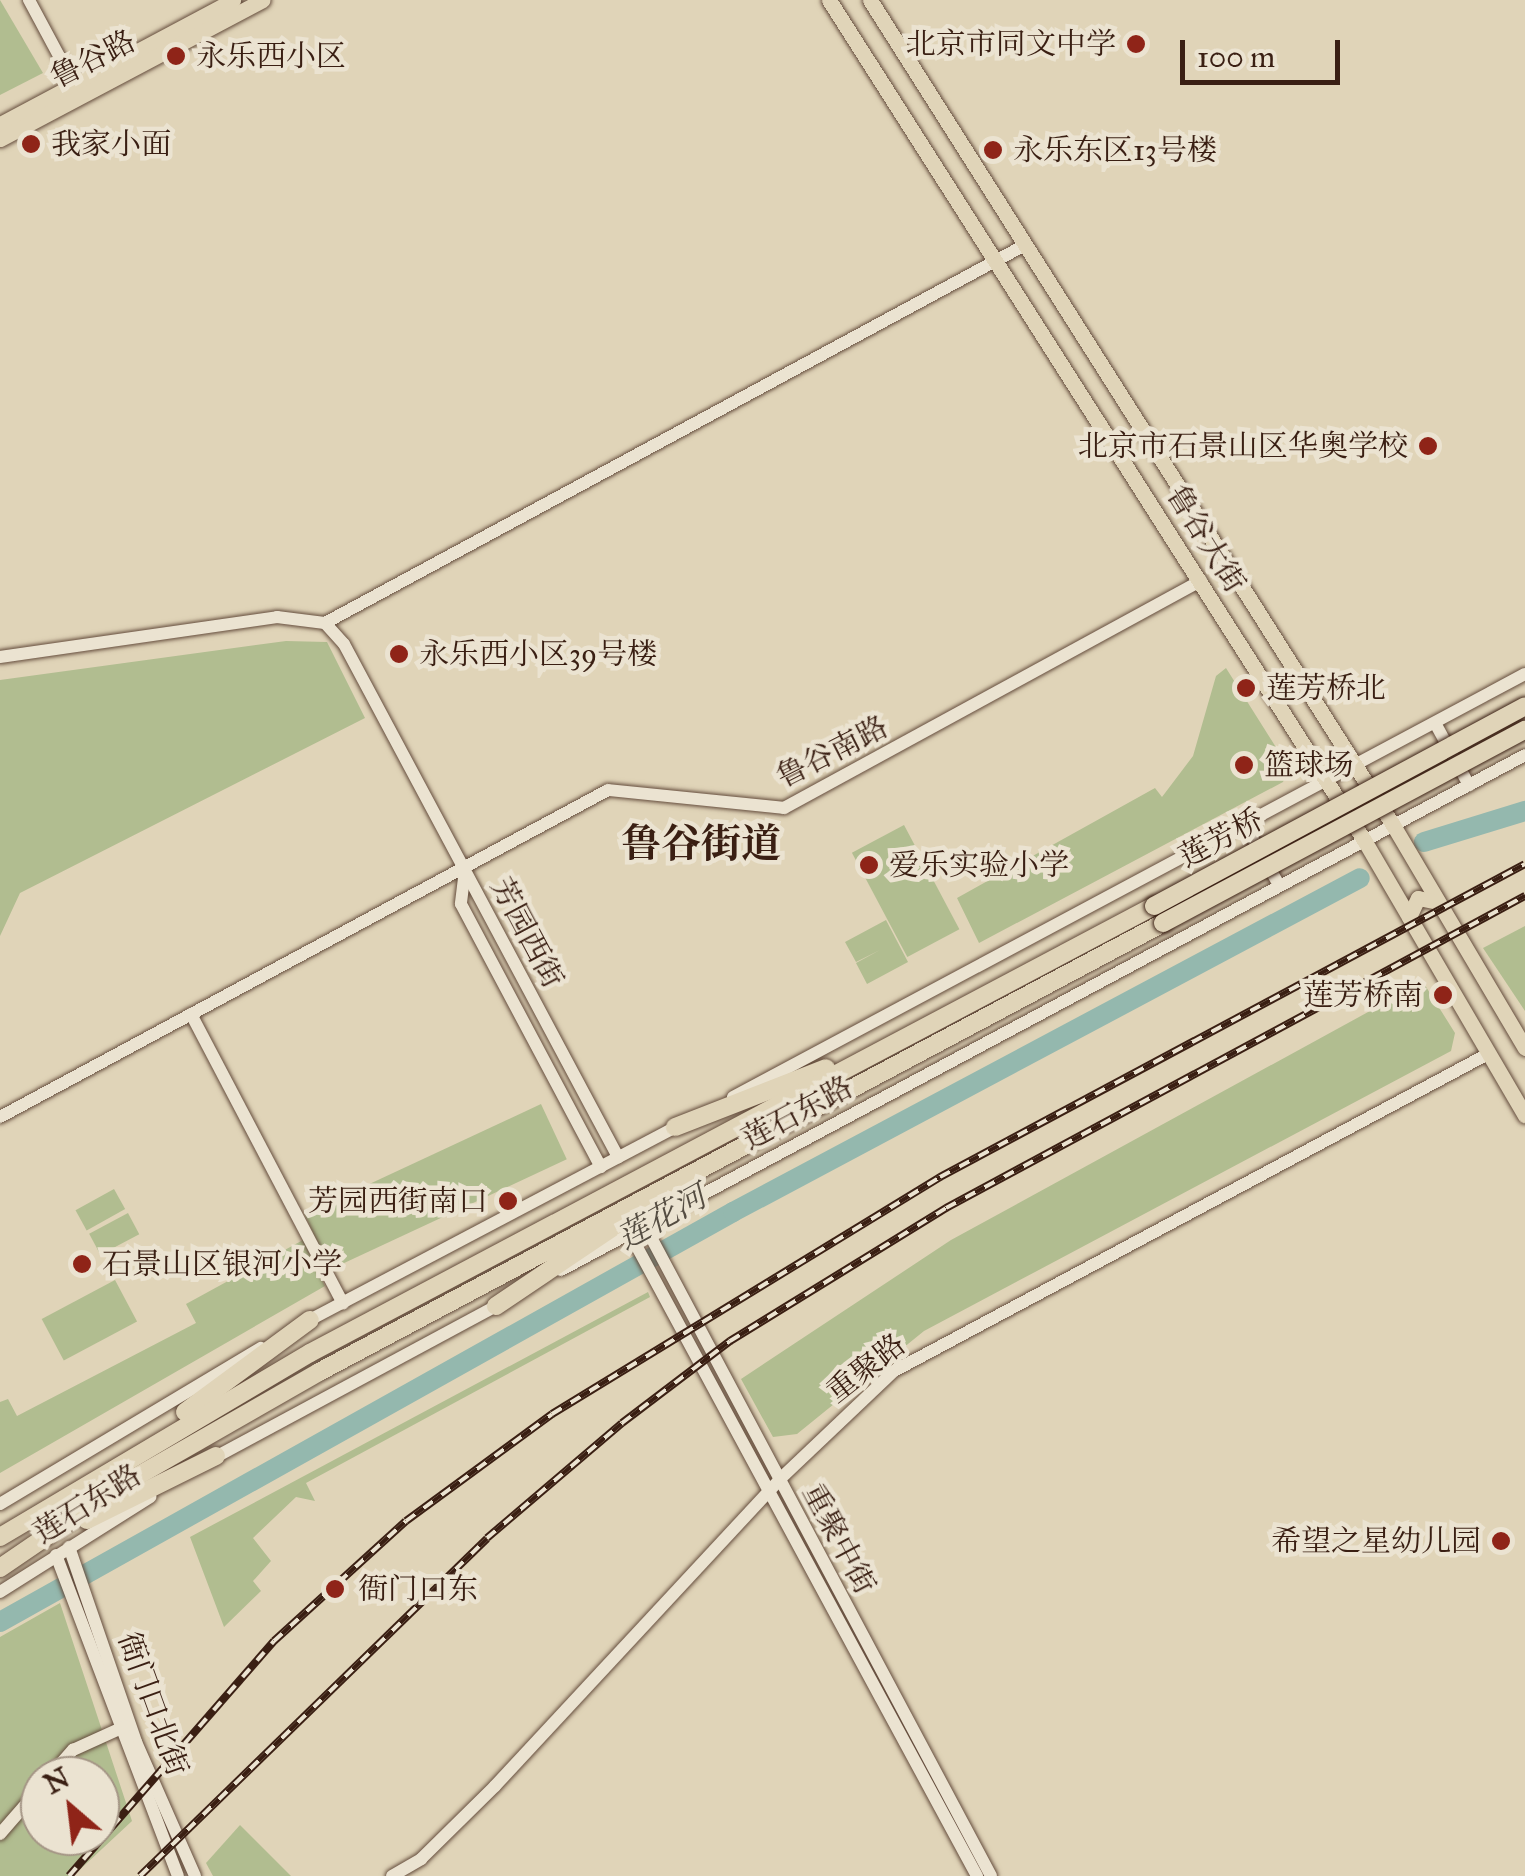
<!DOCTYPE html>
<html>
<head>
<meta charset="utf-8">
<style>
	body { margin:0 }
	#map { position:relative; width:1525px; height:1876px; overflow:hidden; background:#e0d4b8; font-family:"IM FELL Great Primer","Noto Serif SC",serif }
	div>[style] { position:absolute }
	.green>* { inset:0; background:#b1bd90; transform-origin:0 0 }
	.river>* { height:20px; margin:-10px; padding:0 10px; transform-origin:10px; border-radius:10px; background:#94b8ae }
	.roads { filter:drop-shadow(0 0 2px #644c3c) drop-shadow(0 0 2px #644c3c) }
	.minor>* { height:12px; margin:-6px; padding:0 6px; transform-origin:6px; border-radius:6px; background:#ebe3d1 }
	.major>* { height:15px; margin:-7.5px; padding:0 7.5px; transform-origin:7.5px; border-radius:7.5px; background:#e0d4b8 }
	.highway>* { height:18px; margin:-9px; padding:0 9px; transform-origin:9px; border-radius:9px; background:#e0d4b8 }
	.rail>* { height:8px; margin-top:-4px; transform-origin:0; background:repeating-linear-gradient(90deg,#ebe3d1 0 11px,#3a1f13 0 22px); box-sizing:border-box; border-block:2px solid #3a1f13 }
	.bridges { filter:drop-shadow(0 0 2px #3a1f13) drop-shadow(0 0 2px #3a1f13) }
	.highway-bridge>* { height:18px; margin:-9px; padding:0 9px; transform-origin:9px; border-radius:9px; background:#e0d4b8 }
	.dots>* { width:28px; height:28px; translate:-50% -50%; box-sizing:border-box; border:5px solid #ebe3d1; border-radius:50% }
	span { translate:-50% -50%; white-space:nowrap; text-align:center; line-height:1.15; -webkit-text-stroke:9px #ebe3d1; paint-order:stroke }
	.poi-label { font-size:30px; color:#3a1f13 }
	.right { translate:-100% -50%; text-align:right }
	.left { translate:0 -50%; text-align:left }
	.street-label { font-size:30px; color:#3a1f13 }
	.water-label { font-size:32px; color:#554d42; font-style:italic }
	.district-label { font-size:40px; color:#3a1f13; font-weight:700 }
	.north { position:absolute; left:20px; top:1756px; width:100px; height:100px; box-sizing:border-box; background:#ebe3d1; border:2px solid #a49585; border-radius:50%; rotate:332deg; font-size:28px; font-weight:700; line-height:40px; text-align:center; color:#3a1f13 }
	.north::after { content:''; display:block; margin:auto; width:35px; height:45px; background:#8f2418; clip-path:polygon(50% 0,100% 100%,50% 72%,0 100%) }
	.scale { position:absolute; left:1180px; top:40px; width:160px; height:45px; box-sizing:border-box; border:5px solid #3a1f13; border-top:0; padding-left:12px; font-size:30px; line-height:35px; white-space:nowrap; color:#3a1f13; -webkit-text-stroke:8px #ebe3d1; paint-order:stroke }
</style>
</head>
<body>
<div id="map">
	<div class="green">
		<i style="clip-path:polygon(0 0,43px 73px,0 95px)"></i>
		<i style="clip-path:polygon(286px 641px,327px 642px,365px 718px,20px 893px,0 936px,0 680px)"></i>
		<i style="clip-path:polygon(1226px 668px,1289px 768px,1283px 782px,979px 943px,957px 898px,1155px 788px,1162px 797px,1193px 756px,1216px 676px)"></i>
		<i style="left:904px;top:825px;width:118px;height:59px;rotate:62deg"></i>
		<i style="clip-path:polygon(886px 920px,908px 962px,867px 984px,856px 963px,880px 950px,856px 962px,845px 942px)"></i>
		<i style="clip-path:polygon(1525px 926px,1525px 1011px,1483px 948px)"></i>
		<i style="clip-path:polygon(1423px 982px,1455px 1033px,1451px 1051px,924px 1331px,797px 1434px,773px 1437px,741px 1379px,951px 1240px)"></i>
		<i style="left:541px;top:1104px;width:61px;height:261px;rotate:65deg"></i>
		<i style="left:114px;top:1189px;width:23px;height:44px;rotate:61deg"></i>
		<i style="left:128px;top:1213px;width:24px;height:44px;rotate:62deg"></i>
		<i style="clip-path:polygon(303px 1240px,325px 1286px,0 1473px,0 1402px,8px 1399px,17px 1416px,196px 1323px,186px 1304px)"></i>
		<i style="left:115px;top:1280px;width:47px;height:83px;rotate:62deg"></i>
		<i style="clip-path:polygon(648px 1292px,650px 1297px,306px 1483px,315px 1501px,296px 1497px,253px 1538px,271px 1561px,253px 1581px,261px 1591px,224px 1627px,190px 1537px)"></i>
		<i style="clip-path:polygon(evenodd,60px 1603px,132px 1821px,73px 1876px,0 1876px,0 1637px,60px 1603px,40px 1776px,100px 1776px,100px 1836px,40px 1836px,40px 1776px)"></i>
		<i style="clip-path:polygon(240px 1825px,291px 1876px,213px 1876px,206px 1863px)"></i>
	</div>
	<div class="river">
		<i style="left:1424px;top:842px;width:106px;rotate:-17.1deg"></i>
		<i style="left:0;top:1622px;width:840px;rotate:-29.22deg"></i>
		<i style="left:733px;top:1212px;width:710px;rotate:-28.04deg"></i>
	</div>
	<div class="roads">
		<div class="minor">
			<i style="left:29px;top:0;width:95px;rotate:61.8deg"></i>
			<i style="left:325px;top:623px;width:796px;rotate:-28.37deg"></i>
			<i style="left:0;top:657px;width:280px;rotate:-8.2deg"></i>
			<i style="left:277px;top:617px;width:48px;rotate:7.1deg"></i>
			<i style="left:325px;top:623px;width:28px;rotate:48deg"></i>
			<i style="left:344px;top:644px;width:582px;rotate:61.89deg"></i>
			<i style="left:1435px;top:723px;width:71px;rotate:61.3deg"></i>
			<i style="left:1245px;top:825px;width:69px;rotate:60.5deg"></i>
			<i style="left:465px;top:870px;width:34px;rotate:97deg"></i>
			<i style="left:461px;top:904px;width:298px;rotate:62deg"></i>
			<i style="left:191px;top:1014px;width:327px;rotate:62.3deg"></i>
			<i style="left:733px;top:1097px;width:898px;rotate:-28.11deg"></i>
			<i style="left:0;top:1117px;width:690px;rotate:-28.27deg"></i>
			<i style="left:608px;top:790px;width:177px;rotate:5.8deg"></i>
			<i style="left:784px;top:808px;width:475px;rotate:-28.6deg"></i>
			<i style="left:645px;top:1226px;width:736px;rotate:61.97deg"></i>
			<i style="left:630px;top:1234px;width:730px;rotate:61.61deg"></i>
			<i style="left:561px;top:1270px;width:1093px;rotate:-28.11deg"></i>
			<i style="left:304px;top:1323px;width:425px;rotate:-27.8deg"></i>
			<i style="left:210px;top:1460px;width:329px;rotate:-28.3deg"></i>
			<i style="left:0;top:1504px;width:304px;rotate:-30.9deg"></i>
			<i style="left:69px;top:1547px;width:206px;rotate:71deg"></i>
			<i style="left:136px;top:1742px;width:146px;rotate:66.2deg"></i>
			<i style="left:56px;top:1555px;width:343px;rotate:69.2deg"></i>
			<i style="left:0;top:1592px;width:178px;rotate:-32.3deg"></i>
			<i style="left:50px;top:1776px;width:35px;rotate:-49deg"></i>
			<i style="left:73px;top:1750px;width:58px;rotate:-24.4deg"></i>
			<i style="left:0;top:1834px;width:61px;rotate:-49deg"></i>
			<i style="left:392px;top:1876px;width:34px;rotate:-30deg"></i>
			<i style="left:421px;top:1859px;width:104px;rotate:-44.6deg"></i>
			<i style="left:495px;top:1786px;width:417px;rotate:-47.1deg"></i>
			<i style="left:779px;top:1480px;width:158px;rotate:-43.5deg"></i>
			<i style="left:894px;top:1371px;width:673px;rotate:-28.09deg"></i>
		</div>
		<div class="major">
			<i style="left:829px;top:0;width:996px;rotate:57.51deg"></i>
			<i style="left:1364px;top:840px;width:319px;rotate:59.7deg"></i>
			<i style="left:870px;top:0;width:977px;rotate:57.63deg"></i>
			<i style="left:1393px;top:825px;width:259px;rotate:59.4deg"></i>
			<i style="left:0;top:124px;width:264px;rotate:-28deg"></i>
			<i style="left:0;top:139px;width:297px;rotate:-27.9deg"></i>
			<i style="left:1409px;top:917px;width:21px;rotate:-65deg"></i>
			<i style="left:1418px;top:898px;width:20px;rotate:11deg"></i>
		</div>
		<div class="highway">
			<i style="left:675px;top:1127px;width:162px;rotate:-21.3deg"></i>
			<i style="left:496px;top:1306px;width:145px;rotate:-34deg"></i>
			<i style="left:185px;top:1412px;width:155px;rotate:-36.4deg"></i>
			<i style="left:87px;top:1520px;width:144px;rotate:-26.4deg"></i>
			<i style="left:0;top:1537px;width:360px;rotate:-30.7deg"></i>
			<i style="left:310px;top:1353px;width:955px;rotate:-27.91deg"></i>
			<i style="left:0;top:1568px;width:145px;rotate:-34.3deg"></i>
			<i style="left:120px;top:1486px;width:229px;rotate:-29.8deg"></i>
			<i style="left:319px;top:1372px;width:956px;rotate:-28.01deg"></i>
		</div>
	</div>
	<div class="rail">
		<i style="left:69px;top:1876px;width:312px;rotate:-48.9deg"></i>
		<i style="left:274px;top:1641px;width:178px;rotate:-42.3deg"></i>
		<i style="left:406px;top:1521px;width:181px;rotate:-36.2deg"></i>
		<i style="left:552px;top:1414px;width:455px;rotate:-31.4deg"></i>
		<i style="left:940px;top:1177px;width:663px;rotate:-28.15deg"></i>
		<i style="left:140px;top:1876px;width:484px;rotate:-44.2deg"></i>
		<i style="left:487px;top:1538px;width:177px;rotate:-40.4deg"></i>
		<i style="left:622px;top:1423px;width:136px;rotate:-37.2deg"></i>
		<i style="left:730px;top:1341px;width:254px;rotate:-31.6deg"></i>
		<i style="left:946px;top:1208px;width:658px;rotate:-28.32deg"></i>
	</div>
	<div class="bridges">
		<div class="highway-bridge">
			<i style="left:1154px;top:906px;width:421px;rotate:-28.3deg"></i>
			<i style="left:1163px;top:923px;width:410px;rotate:-28.1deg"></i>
		</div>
	</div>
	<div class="dots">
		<i style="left:1136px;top:44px;background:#8f2418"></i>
		<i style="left:176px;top:56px;background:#8f2418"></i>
		<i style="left:31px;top:144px;background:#8f2418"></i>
		<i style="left:993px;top:150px;background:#8f2418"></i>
		<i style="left:1428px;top:446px;background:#8f2418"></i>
		<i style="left:399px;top:654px;background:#8f2418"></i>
		<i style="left:1246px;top:688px;background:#8f2418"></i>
		<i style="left:1244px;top:765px;background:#8f2418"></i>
		<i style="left:869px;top:865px;background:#8f2418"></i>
		<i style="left:1443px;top:995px;background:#8f2418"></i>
		<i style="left:508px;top:1201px;background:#8f2418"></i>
		<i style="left:82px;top:1264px;background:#8f2418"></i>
		<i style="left:1501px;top:1541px;background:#8f2418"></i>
		<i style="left:335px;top:1589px;background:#8f2418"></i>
	</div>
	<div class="poi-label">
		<span class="right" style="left:1116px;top:44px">北京市同文中学</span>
		<span class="left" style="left:196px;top:56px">永乐西小区</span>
		<span class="left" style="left:51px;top:144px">我家小面</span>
		<span class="left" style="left:1013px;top:150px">永乐东区13号楼</span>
		<span class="right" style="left:1408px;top:446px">北京市石景山区华奥学校</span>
		<span class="left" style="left:419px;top:654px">永乐西小区39号楼</span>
		<span class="left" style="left:1266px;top:688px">莲芳桥北</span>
		<span class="left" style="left:1264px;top:765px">篮球场</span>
		<span class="left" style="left:889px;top:865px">爱乐实验小学</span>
		<span class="right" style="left:1423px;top:995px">莲芳桥南</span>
		<span class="right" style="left:488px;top:1201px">芳园西街南口</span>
		<span class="left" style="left:102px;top:1264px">石景山区银河小学</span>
		<span class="right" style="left:1481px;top:1541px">希望之星幼儿园</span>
		<span class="left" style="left:358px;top:1589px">衙门口东</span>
	</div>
	<div class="street-label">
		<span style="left:93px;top:59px;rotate:-27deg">鲁谷路</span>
		<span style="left:1206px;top:539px;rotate:58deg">鲁谷大街</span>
		<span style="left:832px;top:752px;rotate:-27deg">鲁谷南路</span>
		<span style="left:1221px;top:838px;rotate:-28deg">莲芳桥</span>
		<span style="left:527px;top:933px;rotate:62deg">芳园西街</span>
		<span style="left:797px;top:1113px;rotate:-28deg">莲石东路</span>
		<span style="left:866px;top:1368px;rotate:-38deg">重聚路</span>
		<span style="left:87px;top:1504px;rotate:-32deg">莲石东路</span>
		<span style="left:839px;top:1539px;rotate:62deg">重聚中街</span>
		<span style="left:153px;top:1704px;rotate:70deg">衙门口北街</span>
	</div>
	<div class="water-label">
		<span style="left:662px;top:1218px;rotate:-29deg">莲花河</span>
	</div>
	<div class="district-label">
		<span style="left:701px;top:844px">鲁谷街道</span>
	</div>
	<div class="north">N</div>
	<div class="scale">100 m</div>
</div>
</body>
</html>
